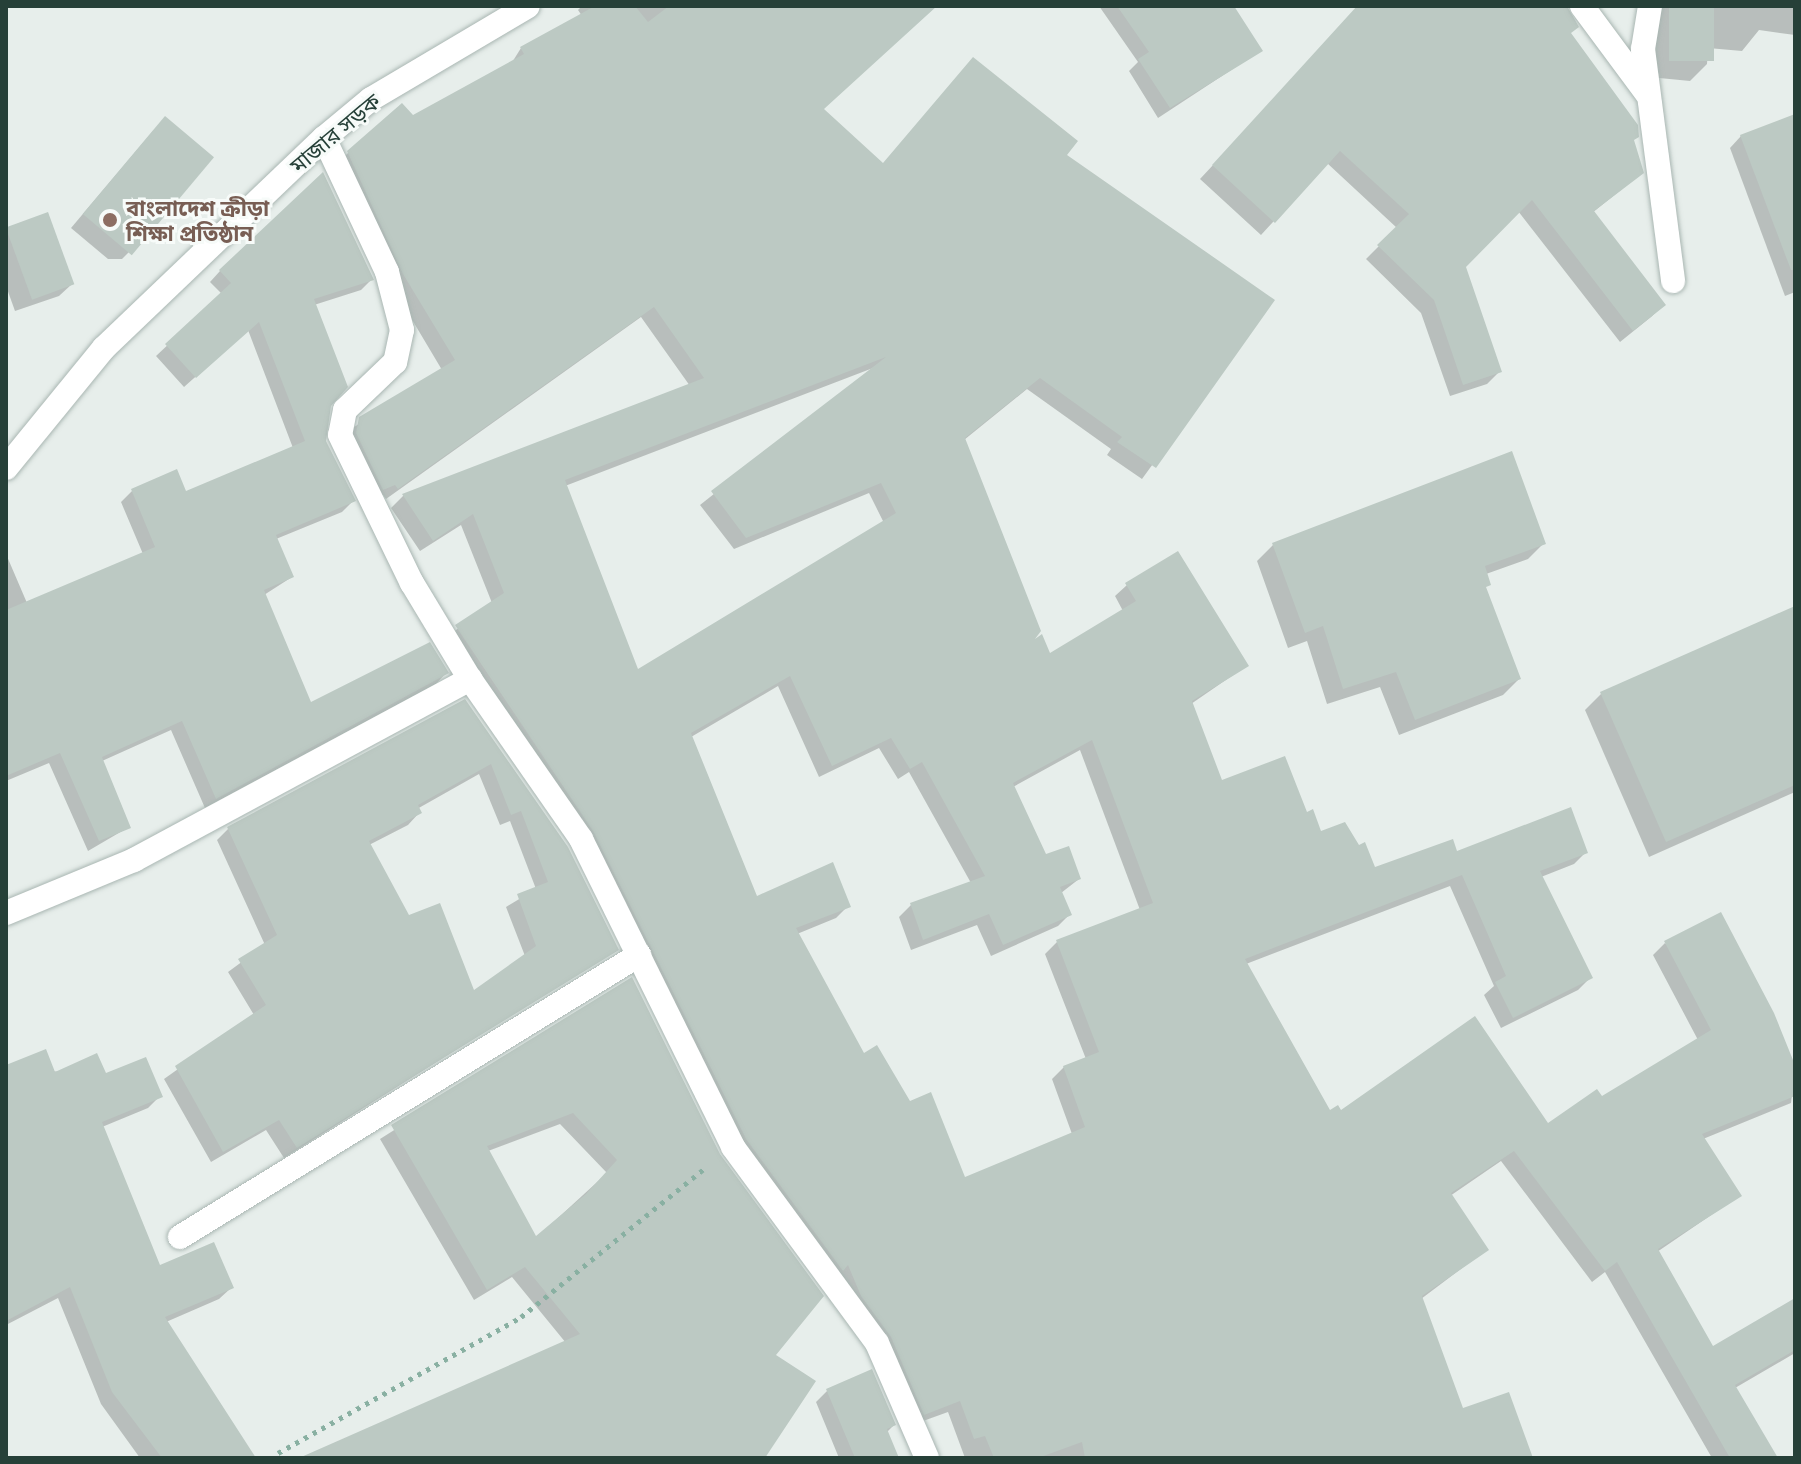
<!DOCTYPE html>
<html>
<head>
<meta charset="utf-8">
<style>
	body { margin:0 }
	#map { position:relative; width:1801px; height:1464px; overflow:hidden; background:#e7eeeb; font-family:"Golos Text","Noto Sans Bengali",sans-serif }
	div>[style] { position:absolute }
	.shadow>* { inset:0; background:#0003 }
	.building>* { inset:0; background:#bcc9c3; transform-origin:0 0 }
	.path>* { height:5px; margin-top:-2.5px; transform-origin:0; background:repeating-linear-gradient(90deg,#89b0a2 0 4px,transparent 0 10px) }
	.roads { filter:drop-shadow(0 0 2px #a9b6b2) drop-shadow(0 0 2px #a9b6b2) }
	.minor>* { height:24px; margin:-12px; padding:0 12px; transform-origin:12px; border-radius:12px; background:#fff }
	.dots>* { width:22px; height:22px; translate:-50% -50%; box-sizing:border-box; border:4px solid #f7fbf9; border-radius:50% }
	span { translate:-50% -50%; white-space:nowrap; text-align:center; line-height:1.15; -webkit-text-stroke:6px #f7fbf9; paint-order:stroke }
	.street-label { font-size:22px; color:#264038 }
	.education-label { font-size:22px; color:#785e54; font-weight:700 }
	.left { translate:0 -50%; text-align:left }
	.frame { position:absolute; inset:0; border:8px solid #264038; pointer-events:none }
</style>
</head>
<body>
<div id="map">
	<div class="shadow">
		<i style="clip-path:polygon(evenodd,582px 6px,936px 6px,822px 109px,882px 165px,1064px 155px,1272px 300px,1142px 479px,1107px 455px,1111px 449px,1027px 389px,964px 440px,1028px 646px,1049px 656px,1123px 611px,1115px 596px,1127px 585px,1246px 666px,1191px 704px,1221px 783px,1306px 814px,1320px 833px,1373px 870px,1456px 854px,1586px 852px,1574px 864px,1541px 877px,1590px 978px,1578px 990px,1501px 1028px,1484px 995px,1494px 986px,1450px 886px,1246px 964px,1329px 1113px,1548px 1126px,1602px 1099px,1698px 1040px,1653px 955px,1665px 943px,1795px 1070px,1791px 1103px,1703px 1139px,1739px 1196px,1657px 1252px,1712px 1348px,1795px 1300px,1795px 1353px,1735px 1388px,1775px 1458px,1712px 1458px,1605px 1272px,1592px 1282px,1501px 1161px,1450px 1196px,1486px 1250px,1421px 1299px,1462px 1411px,1530px 1458px,965px 1458px,948px 1412px,912px 1425px,879px 1349px,734px 1151px,583px 845px,444px 639px,492px 603px,461px 525px,420px 551px,391px 508px,403px 496px,690px 386px,641px 317px,386px 499px,383px 495px,371px 500px,348px 431px,442px 370px,392px 286px,336px 165px,348px 153px,511px 64px,521px 48px,582px 16px,578px 10px,582px 6px,873px 368px,700px 505px,734px 549px,869px 493px,884px 523px,637px 672px,565px 486px,873px 368px,582px 6px,778px 686px,819px 777px,879px 748px,898px 779px,909px 772px,971px 883px,911px 905px,899px 917px,911px 950px,977px 925px,991px 956px,1058px 926px,1070px 914px,1061px 893px,1079px 879px,1044px 857px,1013px 787px,1080px 750px,1140px 910px,1057px 942px,1045px 954px,1086px 1059px,1064px 1067px,1052px 1079px,1072px 1134px,964px 1180px,909px 1103px,863px 1056px,797px 934px,836px 918px,848px 906px,756px 898px,691px 737px,778px 686px)"></i>
		<i style="clip-path:polygon(1099px 6px,1232px 6px,1260px 51px,1158px 118px,1129px 71px,1138px 62px)"></i>
		<i style="clip-path:polygon(1361px 6px,1561px 6px,1569px 34px,1632px 141px,1642px 173px,1592px 213px,1664px 305px,1651px 317px,1620px 342px,1518px 211px,1464px 266px,1500px 371px,1487px 384px,1450px 396px,1421px 313px,1366px 259px,1397px 228px,1327px 163px,1261px 235px,1200px 179px)"></i>
		<i style="clip-path:polygon(1661px 6px,1795px 6px,1795px 35px,1759px 30px,1742px 51px,1708px 48px,1707px 64px,1690px 81px,1649px 77px)"></i>
		<i style="clip-path:polygon(1795px 119px,1795px 292px,1785px 296px,1730px 148px,1741px 136px)"></i>
		<i style="clip-path:polygon(153px 131px,135px 246px,122px 259px,108px 259px,71px 228px)"></i>
		<i style="clip-path:polygon(47px 215px,72px 284px,59px 296px,15px 311px,6px 286px,6px 230px)"></i>
		<i style="clip-path:polygon(220px 271px,371px 280px,361px 290px,314px 305px,329px 405px,324px 441px,353px 501px,342px 512px,276px 539px,292px 577px,264px 595px,310px 704px,446px 673px,436px 684px,205px 808px,171px 730px,102px 761px,129px 827px,88px 851px,49px 763px,6px 781px,6px 554px,27px 603px,143px 554px,121px 502px,132px 491px,185px 493px,293px 448px,248px 330px,184px 387px,156px 356px,222px 294px,210px 282px)"></i>
		<i style="clip-path:polygon(1544px 543px,1528px 559px,1486px 574px,1484px 589px,1519px 679px,1503px 695px,1399px 735px,1380px 687px,1327px 704px,1307px 641px,1288px 648px,1257px 561px,1273px 545px)"></i>
		<i style="clip-path:polygon(1795px 611px,1795px 792px,1649px 857px,1585px 710px,1601px 694px)"></i>
		<i style="clip-path:polygon(evenodd,465px 701px,616px 949px,284px 1158px,266px 1130px,211px 1162px,164px 1079px,254px 1015px,228px 972px,265px 945px,217px 840px,228px 829px,465px 701px,479px 774px,500px 825px,510px 821px,536px 889px,506px 907px,525px 956px,473px 993px,408px 918px,369px 845px,408px 825px,419px 813px,417px 809px,479px 774px)"></i>
		<i style="clip-path:polygon(evenodd,631px 980px,773px 1355px,762px 1458px,350px 1458px,566px 1343px,512px 1277px,474px 1300px,380px 1139px,631px 980px,560px 1124px,607px 1173px,535px 1239px,488px 1151px,560px 1124px)"></i>
		<i style="clip-path:polygon(6px 1067px,105px 1076px,160px 1096px,148px 1108px,102px 1127px,159px 1268px,231px 1288px,219px 1299px,166px 1322px,243px 1458px,140px 1458px,101px 1404px,58px 1298px,6px 1325px)"></i>
		<i style="clip-path:polygon(828px 1390px,894px 1425px,886px 1433px,896px 1458px,839px 1458px,816px 1402px)"></i>
	</div>
	<div class="building">
		<i style="clip-path:polygon(evenodd,595px 6px,635px 6px,648px 22px,669px 6px,937px 6px,824px 109px,883px 163px,973px 57px,1078px 141px,1067px 155px,1275px 300px,1156px 468px,1117px 442px,1122px 437px,1040px 378px,965px 438px,1041px 631px,1035px 639px,1042px 634px,1050px 653px,1136px 601px,1125px 583px,1178px 551px,1249px 666px,1192px 701px,1222px 780px,1285px 756px,1307px 812px,1313px 809px,1321px 831px,1345px 822px,1359px 845px,1365px 842px,1375px 867px,1453px 839px,1457px 851px,1571px 807px,1588px 853px,1540px 871px,1593px 978px,1513px 1018px,1495px 982px,1506px 976px,1462px 875px,1245px 959px,1330px 1110px,1338px 1105px,1341px 1110px,1475px 1016px,1548px 1123px,1597px 1089px,1602px 1096px,1711px 1030px,1664px 941px,1721px 912px,1774px 1013px,1795px 1065px,1795px 1096px,1702px 1134px,1742px 1196px,1658px 1249px,1713px 1346px,1795px 1298px,1795px 1350px,1735px 1385px,1778px 1458px,1730px 1458px,1617px 1262px,1605px 1271px,1514px 1151px,1451px 1193px,1489px 1250px,1422px 1296px,1463px 1408px,1509px 1392px,1533px 1458px,1085px 1458px,1082px 1442px,1038px 1458px,994px 1458px,985px 1436px,974px 1439px,960px 1401px,924px 1415px,891px 1337px,861px 1296px,848px 1265px,843px 1271px,746px 1139px,593px 831px,455px 625px,504px 593px,473px 514px,433px 541px,402px 494px,704px 378px,654px 307px,398px 489px,395px 485px,383px 490px,356px 433px,359px 417px,455px 360px,403px 274px,347px 151px,402px 103px,413px 115px,524px 54px,520px 47px,595px 6px,886px 357px,711px 491px,746px 538px,881px 483px,896px 513px,638px 669px,565px 480px,886px 357px,595px 6px,790px 676px,832px 766px,891px 738px,910px 769px,922px 762px,985px 876px,910px 903px,923px 940px,989px 914px,1003px 945px,1072px 915px,1060px 887px,1081px 879px,1069px 846px,1046px 854px,1013px 783px,1092px 740px,1153px 903px,1056px 940px,1099px 1052px,1063px 1066px,1085px 1127px,965px 1177px,931px 1092px,910px 1101px,877px 1045px,864px 1053px,796px 928px,851px 907px,833px 862px,757px 896px,691px 733px,790px 676px)"></i>
		<i style="clip-path:polygon(1117px 6px,1234px 6px,1263px 51px,1170px 108px,1138px 59px,1149px 52px)"></i>
		<i style="clip-path:polygon(1357px 6px,1567px 6px,1579px 27px,1571px 33px,1638px 125px,1639px 137px,1634px 140px,1644px 173px,1594px 211px,1666px 305px,1633px 331px,1532px 200px,1466px 267px,1502px 372px,1463px 385px,1434px 300px,1377px 245px,1409px 214px,1340px 151px,1275px 223px,1212px 165px)"></i>
		<i style="left:1669px;top:6px;width:45px;height:55px"></i>
		<i style="clip-path:polygon(1795px 114px,1795px 270px,1791px 270px,1740px 135px)"></i>
		<i style="left:165px;top:116px;width:64px;height:128px;rotate:40deg"></i>
		<i style="clip-path:polygon(323px 172px,374px 280px,314px 299px,348px 387px,331px 406px,326px 441px,356px 501px,276px 535px,294px 577px,264px 590px,311px 702px,430px 642px,449px 673px,216px 799px,182px 721px,102px 757px,131px 828px,99px 841px,60px 753px,6px 776px,6px 610px,155px 547px,131px 489px,177px 469px,186px 491px,305px 441px,259px 322px,196px 378px,165px 344px,231px 283px,219px 270px)"></i>
		<i style="left:48px;top:212px;width:77px;height:45px;rotate:70deg"></i>
		<i style="clip-path:polygon(1512px 451px,1546px 544px,1485px 566px,1491px 585px,1486px 587px,1521px 679px,1415px 720px,1396px 672px,1343px 689px,1323px 626px,1305px 633px,1272px 543px)"></i>
		<i style="clip-path:polygon(1795px 606px,1795px 785px,1666px 842px,1600px 692px)"></i>
		<i style="clip-path:polygon(evenodd,465px 699px,568px 847px,619px 950px,297px 1148px,279px 1120px,223px 1152px,175px 1066px,266px 1005px,238px 959px,277px 935px,227px 827px,465px 699px,491px 764px,511px 815px,521px 811px,548px 882px,517px 894px,536px 946px,474px 990px,440px 903px,409px 915px,369px 841px,422px 813px,418px 805px,491px 764px)"></i>
		<i style="clip-path:polygon(evenodd,632px 977px,720px 1154px,824px 1296px,776px 1355px,816px 1381px,765px 1458px,299px 1458px,580px 1334px,525px 1267px,487px 1290px,391px 1125px,632px 977px,573px 1113px,617px 1160px,586px 1194px,536px 1236px,487px 1146px,573px 1113px)"></i>
		<i style="clip-path:polygon(46px 1049px,55px 1072px,97px 1053px,106px 1073px,146px 1057px,163px 1097px,102px 1122px,160px 1265px,214px 1242px,234px 1288px,165px 1317px,256px 1458px,162px 1458px,112px 1392px,70px 1287px,6px 1321px,6px 1065px)"></i>
		<i style="clip-path:polygon(872px 1369px,896px 1425px,887px 1429px,899px 1458px,855px 1458px,826px 1389px)"></i>
	</div>
	<div class="path">
		<i style="left:278px;top:1453px;width:278px;rotate:-29.2deg"></i>
		<i style="left:521px;top:1317px;width:237px;rotate:-39deg"></i>
	</div>
	<div class="roads">
		<div class="minor">
			<i style="left:1582px;top:6px;width:109px;rotate:53.5deg"></i>
			<i style="left:1650px;top:6px;width:44px;rotate:99.2deg"></i>
			<i style="left:1643px;top:49px;width:234px;rotate:82.6deg"></i>
			<i style="left:324px;top:138px;width:148px;rotate:64.8deg"></i>
			<i style="left:387px;top:272px;width:60px;rotate:75.5deg"></i>
			<i style="left:402px;top:330px;width:33px;rotate:102deg"></i>
			<i style="left:395px;top:362px;width:69px;rotate:136.2deg"></i>
			<i style="left:345px;top:410px;width:25px;rotate:101deg"></i>
			<i style="left:340px;top:435px;width:165px;rotate:64.1deg"></i>
			<i style="left:412px;top:583px;width:112px;rotate:58.9deg"></i>
			<i style="left:470px;top:679px;width:195px;rotate:55.2deg"></i>
			<i style="left:581px;top:839px;width:343px;rotate:63.7deg"></i>
			<i style="left:733px;top:1147px;width:243px;rotate:53.7deg"></i>
			<i style="left:877px;top:1343px;width:125px;rotate:66.5deg"></i>
			<i style="left:6px;top:468px;width:155px;rotate:-50.8deg"></i>
			<i style="left:104px;top:348px;width:304px;rotate:-43.7deg"></i>
			<i style="left:324px;top:138px;width:61px;rotate:-39.7deg"></i>
			<i style="left:371px;top:99px;width:182px;rotate:-30.6deg"></i>
			<i style="left:6px;top:913px;width:139px;rotate:-22.5deg"></i>
			<i style="left:134px;top:860px;width:382px;rotate:-28.3deg"></i>
			<i style="left:180px;top:1237px;width:539px;rotate:-31.57deg"></i>
		</div>
	</div>
	<div class="dots">
		<i style="left:110px;top:220px;background:#8d6e63"></i>
	</div>
	<div class="street-label">
		<span style="left:335px;top:133px;rotate:-40deg">মাজার সড়ক</span>
	</div>
	<div class="education-label">
		<span class="left" style="left:126px;top:220px">বাংলাদেশ ক্রীড়া<br>শিক্ষা প্রতিষ্ঠান</span>
	</div>
	<div class="frame"></div>
</div>
</body>
</html>
